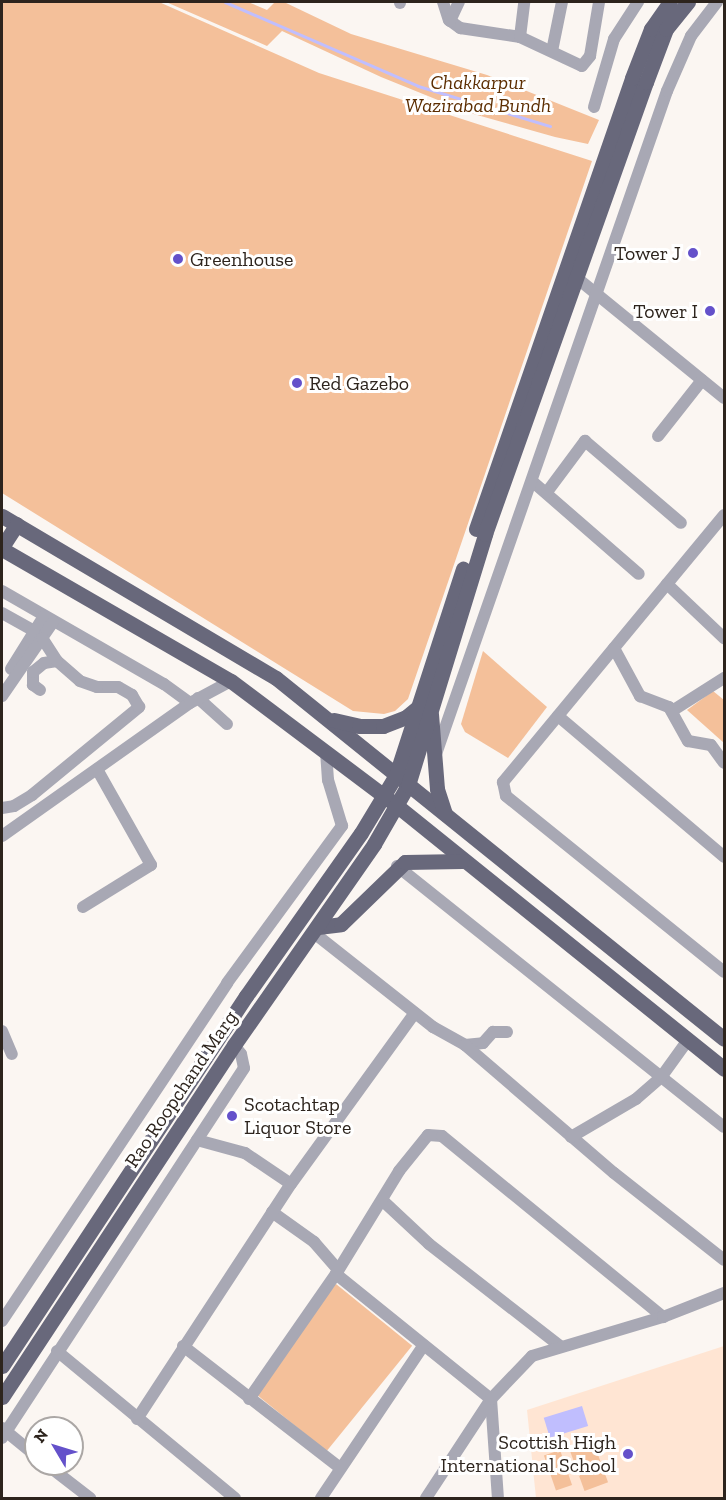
<!DOCTYPE html>
<html>
<head>
<meta charset="utf-8">
<style>
	body { margin:0 }
	#map { position:relative; width:726px; height:1500px; overflow:hidden; background:#fbf6f2; font-family:"Zilla Slab",serif }
	div>[style] { position:absolute }
	.built>* { inset:0; background:#ffe5d3 }
	.green>* { inset:0; background:#f4c09a; transform-origin:0 0 }
	.water>* { inset:0; background:#c0befe; transform-origin:0 0 }
	.stream>* { height:3px; margin:-1.5px; padding:0 1.5px; transform-origin:1.5px; border-radius:1.5px; background:#c0befe }
	.minor>* { height:12px; margin:-6px; padding:0 6px; transform-origin:6px; border-radius:6px; background:#a8a8b4 }
	.major>* { height:15px; margin:-7.5px; padding:0 7.5px; transform-origin:7.5px; border-radius:7.5px; background:#68687b }
	.dots>* { width:16px; height:16px; translate:-50% -50%; box-sizing:border-box; border:3px solid #fff; border-radius:50% }
	span { translate:-50% -50%; white-space:nowrap; text-align:center; line-height:1.15; -webkit-text-stroke:6px #fff; paint-order:stroke }
	.park-label { font-size:20px; color:#5c2d00; font-style:italic }
	.poi-label { font-size:20px; color:#2d241d }
	.right { translate:-100% -50%; text-align:right }
	.left { translate:0 -50%; text-align:left }
	.street-label { font-size:20px; color:#2d241d }
	.frame { position:absolute; inset:0; border:3px solid #2d241d; pointer-events:none }
	.north { position:absolute; left:24px; top:1416px; width:60px; height:60px; box-sizing:border-box; background:#fff; border:2px solid #aba7a5; border-radius:50%; rotate:308deg; font-size:16px; font-weight:700; line-height:24px; text-align:center; color:#2d241d }
	.north::after { content:''; display:block; margin:auto; width:21px; height:27px; background:#6451ca; clip-path:polygon(50% 0,100% 100%,50% 72%,0 100%) }
</style>
</head>
<body>
<div id="map">
	<div class="built">
		<i style="clip-path:polygon(724px 1346px,724px 1498px,536px 1498px,527px 1410px)"></i>
	</div>
	<div class="green">
		<i style="clip-path:polygon(2px 2px,159px 2px,319px 73px,592px 161px,408px 699px,395px 711px,384px 714px,353px 711px,2px 493px)"></i>
		<i style="clip-path:polygon(166px 2px,248px 2px,267px 10px,275px 2px,284px 2px,351px 34px,487px 75px,599px 120px,588px 144px,555px 137px,470px 113px,381px 77px,282px 31px,267px 46px)"></i>
		<i style="clip-path:polygon(483px 651px,547px 707px,508px 758px,465px 732px,461px 724px)"></i>
		<i style="clip-path:polygon(713px 691px,724px 700px,724px 743px,687px 710px)"></i>
		<i style="left:336px;top:1284px;width:98px;height:136px;rotate:39deg"></i>
		<i style="left:593px;top:1441px;width:44px;height:25px;rotate:70deg"></i>
		<i style="left:560px;top:1450px;width:37px;height:17px;rotate:71deg"></i>
	</div>
	<div class="water">
		<i style="left:582px;top:1406px;width:21px;height:40px;rotate:73deg"></i>
	</div>
	<div class="stream">
		<i style="left:225px;top:2px;width:210px;rotate:23.5deg"></i>
		<i style="left:418px;top:86px;width:138px;rotate:16.9deg"></i>
	</div>
	<div class="minor">
		<i style="left:443px;top:2px;width:19px;rotate:72deg"></i>
		<i style="left:449px;top:20px;width:14px;rotate:36deg"></i>
		<i style="left:460px;top:28px;width:61px;rotate:8.5deg"></i>
		<i style="left:520px;top:37px;width:68px;rotate:25.1deg"></i>
		<i style="left:582px;top:66px;width:13px;rotate:-51deg"></i>
		<i style="left:590px;top:56px;width:55px;rotate:-80.5deg"></i>
		<i style="left:400px;top:3px;width:1px;rotate:-90deg"></i>
		<i style="left:450px;top:21px;width:21px;rotate:-65deg"></i>
		<i style="left:520px;top:37px;width:35px;rotate:-83deg"></i>
		<i style="left:552px;top:51px;width:50px;rotate:-78.5deg"></i>
		<i style="left:594px;top:107px;width:71px;rotate:-73.6deg"></i>
		<i style="left:614px;top:39px;width:44px;rotate:-57deg"></i>
		<i style="left:572px;top:274px;width:196px;rotate:39.2deg"></i>
		<i style="left:658px;top:436px;width:71px;rotate:-51.8deg"></i>
		<i style="left:533px;top:482px;width:140px;rotate:41deg"></i>
		<i style="left:547px;top:492px;width:64px;rotate:-53.3deg"></i>
		<i style="left:585px;top:441px;width:126px;rotate:40.5deg"></i>
		<i style="left:724px;top:515px;width:347px;rotate:129.6deg"></i>
		<i style="left:503px;top:782px;width:14px;rotate:78deg"></i>
		<i style="left:506px;top:796px;width:280px;rotate:38.9deg"></i>
		<i style="left:667px;top:584px;width:79px;rotate:43.5deg"></i>
		<i style="left:2px;top:591px;width:187px;rotate:29.9deg"></i>
		<i style="left:164px;top:684px;width:32px;rotate:36deg"></i>
		<i style="left:2px;top:613px;width:38px;rotate:29deg"></i>
		<i style="left:614px;top:648px;width:55px;rotate:61.6deg"></i>
		<i style="left:640px;top:696px;width:31px;rotate:21deg"></i>
		<i style="left:669px;top:707px;width:39px;rotate:61deg"></i>
		<i style="left:688px;top:741px;width:23px;rotate:10deg"></i>
		<i style="left:711px;top:745px;width:22px;rotate:54deg"></i>
		<i style="left:11px;top:669px;width:62px;rotate:-58.1deg"></i>
		<i style="left:40px;top:690px;width:9px;rotate:-144deg"></i>
		<i style="left:33px;top:685px;width:13px;rotate:-90deg"></i>
		<i style="left:33px;top:672px;width:14px;rotate:-39deg"></i>
		<i style="left:44px;top:663px;width:13px;rotate:-9deg"></i>
		<i style="left:2px;top:696px;width:90px;rotate:-55.4deg"></i>
		<i style="left:198px;top:698px;width:39px;rotate:42deg"></i>
		<i style="left:672px;top:711px;width:62px;rotate:-32.4deg"></i>
		<i style="left:558px;top:716px;width:218px;rotate:40.3deg"></i>
		<i style="left:436px;top:754px;width:702px;rotate:-70.79deg"></i>
		<i style="left:667px;top:91px;width:60px;rotate:-66.4deg"></i>
		<i style="left:691px;top:36px;width:43px;rotate:-52.6deg"></i>
		<i style="left:2px;top:808px;width:12px;rotate:-9deg"></i>
		<i style="left:14px;top:806px;width:21px;rotate:-31deg"></i>
		<i style="left:32px;top:795px;width:139px;rotate:-39.4deg"></i>
		<i style="left:139px;top:707px;width:14px;rotate:-120deg"></i>
		<i style="left:132px;top:695px;width:16px;rotate:-150deg"></i>
		<i style="left:118px;top:687px;width:21px;rotate:180deg"></i>
		<i style="left:97px;top:687px;width:18px;rotate:-161deg"></i>
		<i style="left:80px;top:681px;width:30px;rotate:-139deg"></i>
		<i style="left:57px;top:661px;width:27px;rotate:-123deg"></i>
		<i style="left:2px;top:836px;width:230px;rotate:-35.3deg"></i>
		<i style="left:190px;top:703px;width:47px;rotate:-28.2deg"></i>
		<i style="left:397px;top:866px;width:418px;rotate:38.6deg"></i>
		<i style="left:83px;top:907px;width:80px;rotate:-31.7deg"></i>
		<i style="left:151px;top:865px;width:110px;rotate:-119.4deg"></i>
		<i style="left:314px;top:933px;width:152px;rotate:38.3deg"></i>
		<i style="left:433px;top:1027px;width:37px;rotate:29deg"></i>
		<i style="left:465px;top:1045px;width:18px;rotate:-6deg"></i>
		<i style="left:483px;top:1043px;width:15px;rotate:-48deg"></i>
		<i style="left:493px;top:1032px;width:14px"></i>
		<i style="left:2px;top:1031px;width:25px;rotate:67deg"></i>
		<i style="left:465px;top:1045px;width:196px;rotate:40.7deg"></i>
		<i style="left:614px;top:1173px;width:140px;rotate:38.3deg"></i>
		<i style="left:571px;top:1137px;width:75px;rotate:-30.3deg"></i>
		<i style="left:636px;top:1099px;width:35px;rotate:-41deg"></i>
		<i style="left:662px;top:1076px;width:44px;rotate:-54.2deg"></i>
		<i style="left:197px;top:1140px;width:50px;rotate:15.2deg"></i>
		<i style="left:245px;top:1153px;width:55px;rotate:34deg"></i>
		<i style="left:382px;top:1200px;width:64px;rotate:43.1deg"></i>
		<i style="left:429px;top:1244px;width:166px;rotate:37.9deg"></i>
		<i style="left:272px;top:1212px;width:52px;rotate:35.5deg"></i>
		<i style="left:314px;top:1242px;width:37px;rotate:49deg"></i>
		<i style="left:336px;top:1274px;width:199px;rotate:38.9deg"></i>
		<i style="left:491px;top:1399px;width:99px;rotate:86deg"></i>
		<i style="left:2px;top:1321px;width:406px;rotate:-56.3deg"></i>
		<i style="left:227px;top:983px;width:195px;rotate:-53.8deg"></i>
		<i style="left:342px;top:826px;width:48px;rotate:-106.9deg"></i>
		<i style="left:328px;top:780px;width:28px;rotate:-94deg"></i>
		<i style="left:183px;top:1346px;width:199px;rotate:37.8deg"></i>
		<i style="left:57px;top:1351px;width:231px;rotate:39.6deg"></i>
		<i style="left:249px;top:1399px;width:152px;rotate:-55.2deg"></i>
		<i style="left:336px;top:1274px;width:121px;rotate:-58.5deg"></i>
		<i style="left:399px;top:1171px;width:46px;rotate:-51.1deg"></i>
		<i style="left:428px;top:1135px;width:14px;rotate:4deg"></i>
		<i style="left:442px;top:1136px;width:286px;rotate:39.3deg"></i>
		<i style="left:137px;top:1419px;width:281px;rotate:-56.8deg"></i>
		<i style="left:291px;top:1184px;width:211px;rotate:-54.1deg"></i>
		<i style="left:2px;top:1428px;width:44px;rotate:39.5deg"></i>
		<i style="left:2px;top:1438px;width:442px;rotate:-56.8deg"></i>
		<i style="left:244px;top:1068px;width:14px;rotate:-102deg"></i>
		<i style="left:241px;top:1054px;width:11px;rotate:-128deg"></i>
		<i style="left:46px;top:1464px;width:56px;rotate:37.7deg"></i>
		<i style="left:321px;top:1498px;width:184px;rotate:-56.1deg"></i>
		<i style="left:426px;top:1498px;width:118px;rotate:-56.7deg"></i>
		<i style="left:491px;top:1399px;width:59px;rotate:-46.4deg"></i>
		<i style="left:532px;top:1356px;width:137px;rotate:-16.6deg"></i>
		<i style="left:663px;top:1317px;width:66px;rotate:-21.5deg"></i>
	</div>
	<div class="major">
		<i style="left:2px;top:516px;width:318px;rotate:30.6deg"></i>
		<i style="left:276px;top:678px;width:575px;rotate:38.86deg"></i>
		<i style="left:476px;top:529px;width:477px;rotate:-70.9deg"></i>
		<i style="left:632px;top:78px;width:53px;rotate:-68.8deg"></i>
		<i style="left:651px;top:29px;width:33px;rotate:-55deg"></i>
		<i style="left:2px;top:547px;width:27px;rotate:-57deg"></i>
		<i style="left:2px;top:549px;width:264px;rotate:30deg"></i>
		<i style="left:231px;top:681px;width:206px;rotate:36.9deg"></i>
		<i style="left:396px;top:805px;width:421px;rotate:38.8deg"></i>
		<i style="left:431px;top:714px;width:75px;rotate:85.4deg"></i>
		<i style="left:437px;top:789px;width:26px;rotate:72deg"></i>
		<i style="left:334px;top:720px;width:26px;rotate:13deg"></i>
		<i style="left:359px;top:726px;width:24px"></i>
		<i style="left:383px;top:726px;width:25px;rotate:-21deg"></i>
		<i style="left:406px;top:717px;width:14px;rotate:-39deg"></i>
		<i style="left:318px;top:927px;width:23px;rotate:-7deg"></i>
		<i style="left:341px;top:924px;width:89px;rotate:-44.1deg"></i>
		<i style="left:405px;top:862px;width:57px;rotate:-1deg"></i>
		<i style="left:2px;top:1366px;width:443px;rotate:-56.6deg"></i>
		<i style="left:246px;top:996px;width:199px;rotate:-54.8deg"></i>
		<i style="left:361px;top:833px;width:68px;rotate:-58.9deg"></i>
		<i style="left:396px;top:775px;width:217px;rotate:-72deg"></i>
		<i style="left:2px;top:1397px;width:422px;rotate:-56.6deg"></i>
		<i style="left:234px;top:1045px;width:245px;rotate:-55.1deg"></i>
		<i style="left:374px;top:844px;width:68px;rotate:-60deg"></i>
		<i style="left:408px;top:785px;width:263px;rotate:-72.9deg"></i>
		<i style="left:485px;top:534px;width:480px;rotate:-70.4deg"></i>
		<i style="left:646px;top:82px;width:57px;rotate:-69.3deg"></i>
		<i style="left:666px;top:29px;width:35px;rotate:-51deg"></i>
	</div>
	<div class="dots">
		<i style="left:693px;top:253px;background:#6451ca"></i>
		<i style="left:178px;top:259px;background:#6451ca"></i>
		<i style="left:710px;top:311px;background:#6451ca"></i>
		<i style="left:297px;top:383px;background:#6451ca"></i>
		<i style="left:232px;top:1116px;background:#6451ca"></i>
		<i style="left:628px;top:1454px;background:#6451ca"></i>
	</div>
	<div class="park-label">
		<span style="left:478px;top:94px">Chakkarpur<br>Wazirabad Bundh</span>
	</div>
	<div class="poi-label">
		<span class="right" style="left:681px;top:253px">Tower J</span>
		<span class="left" style="left:190px;top:259px">Greenhouse</span>
		<span class="right" style="left:698px;top:311px">Tower I</span>
		<span class="left" style="left:309px;top:383px">Red Gazebo</span>
		<span class="left" style="left:244px;top:1116px">Scotachtap<br>Liquor Store</span>
		<span class="right" style="left:616px;top:1454px">Scottish High<br>International School</span>
	</div>
	<div class="street-label">
		<span style="left:181px;top:1089px;rotate:-56deg">Rao Roopchand Marg</span>
	</div>
	<div class="frame"></div>
	<div class="north">N</div>
</div>
</body>
</html>
